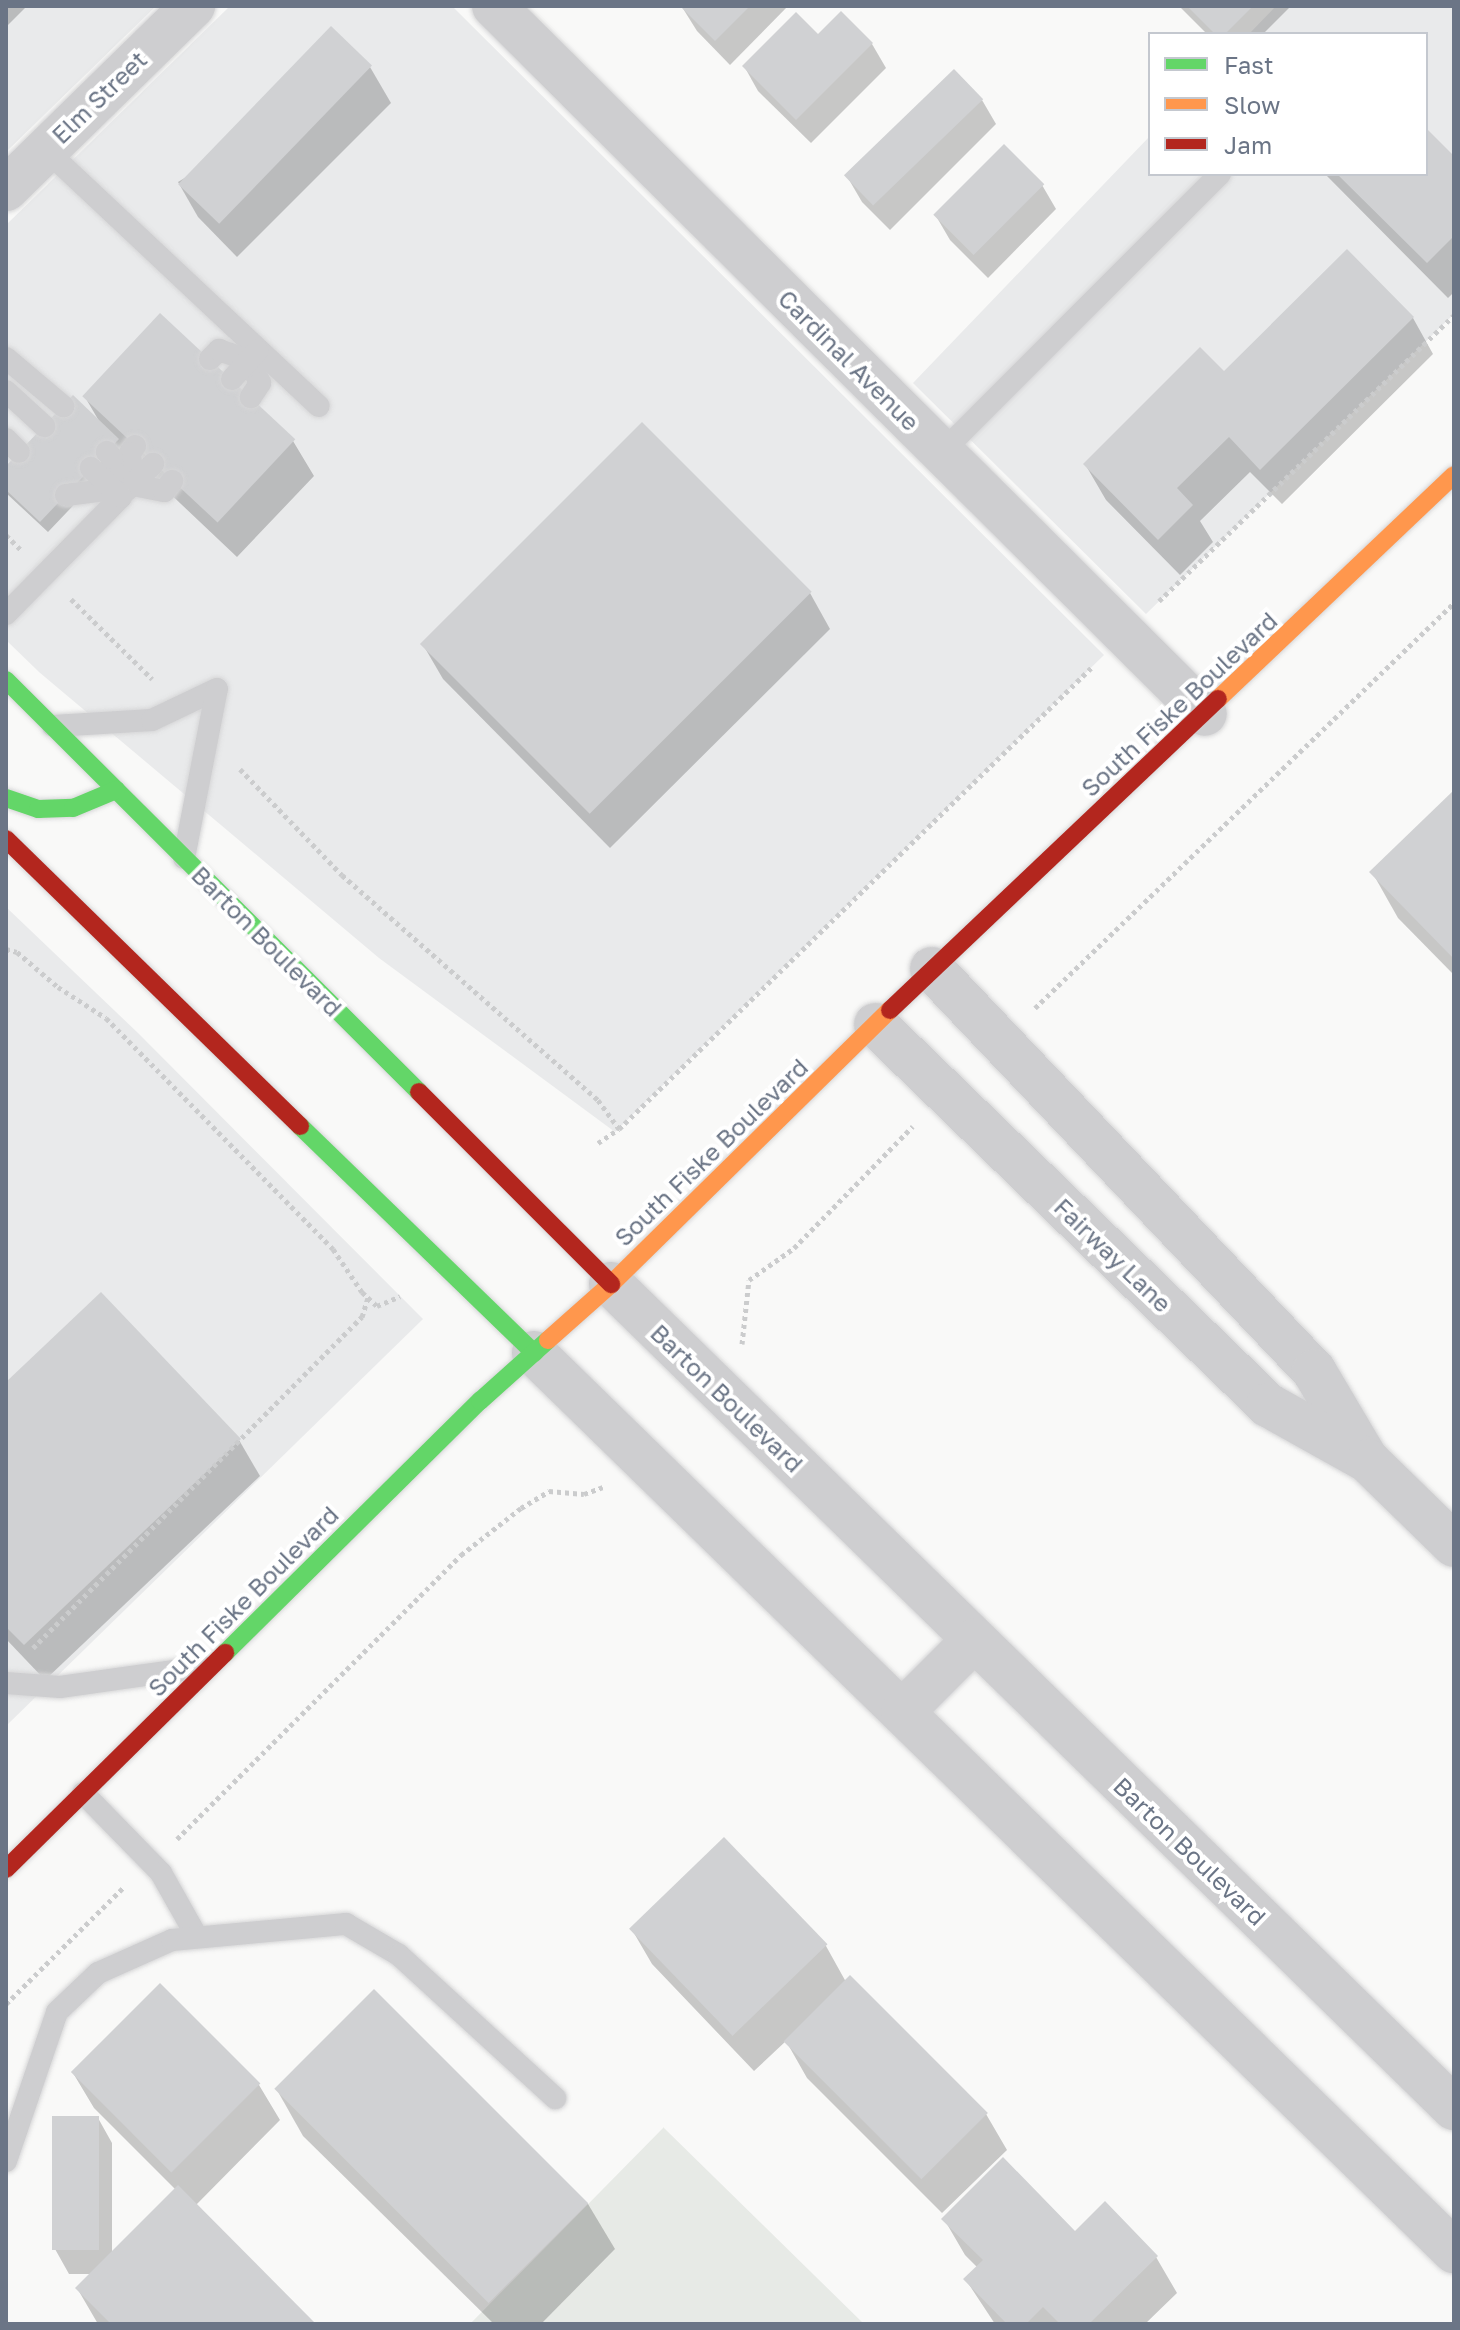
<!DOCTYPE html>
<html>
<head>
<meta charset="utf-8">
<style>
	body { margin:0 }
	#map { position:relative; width:1460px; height:2330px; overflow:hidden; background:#f9f9f8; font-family:"Golos Text",sans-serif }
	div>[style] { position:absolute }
	.built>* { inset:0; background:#e9eaeb }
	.green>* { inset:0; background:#e7eae6 }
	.shadow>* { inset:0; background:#0003 }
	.building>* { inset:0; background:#d0d1d3; transform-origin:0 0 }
	.path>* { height:5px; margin-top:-2.5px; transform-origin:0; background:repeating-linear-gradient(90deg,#cbcccd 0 4px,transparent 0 8px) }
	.roads { filter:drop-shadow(0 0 2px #d6d6d7) drop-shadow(0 0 2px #d6d6d7) }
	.lane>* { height:22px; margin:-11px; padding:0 11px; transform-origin:11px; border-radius:11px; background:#ceced0 }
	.street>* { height:44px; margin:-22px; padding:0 22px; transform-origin:22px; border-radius:22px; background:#ceced0 }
	.fast>* { height:18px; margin:-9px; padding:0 9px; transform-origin:9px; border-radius:9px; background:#63d668 }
	.slow>* { height:18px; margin:-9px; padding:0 9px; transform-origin:9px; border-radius:9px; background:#ff974d }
	.jam>* { height:18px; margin:-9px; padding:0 9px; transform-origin:9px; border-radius:9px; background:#b3261e }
	span { translate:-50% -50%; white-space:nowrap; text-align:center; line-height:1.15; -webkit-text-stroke:8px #fff; paint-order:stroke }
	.street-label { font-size:24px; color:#6b7586 }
	.frame { position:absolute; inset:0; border:8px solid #6b7586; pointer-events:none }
	.legend { position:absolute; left:1148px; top:32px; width:280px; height:144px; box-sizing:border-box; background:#fff; border:2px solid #c4c8cf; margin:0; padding:10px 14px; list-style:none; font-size:24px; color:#6b7586 }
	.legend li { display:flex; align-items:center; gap:16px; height:40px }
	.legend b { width:40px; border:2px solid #c4c8cf }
</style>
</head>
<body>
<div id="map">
	<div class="built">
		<div style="clip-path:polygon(6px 6px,156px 6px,6px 152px)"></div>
		<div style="clip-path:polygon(230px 6px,452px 6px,1104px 655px,615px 1132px,379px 958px,39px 672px,6px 640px,6px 225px)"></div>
		<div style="clip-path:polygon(1276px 6px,1454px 6px,1454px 314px,1146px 614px,913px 383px,1150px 136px,1150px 174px,1426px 174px,1426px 34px,1249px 34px)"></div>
		<div style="clip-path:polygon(6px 907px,138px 1033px,423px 1319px,6px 1726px)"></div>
	</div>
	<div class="green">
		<div style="clip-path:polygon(664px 2127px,664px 2128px,864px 2324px,470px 2324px)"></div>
	</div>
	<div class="shadow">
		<div style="clip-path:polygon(6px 6px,27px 6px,6px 27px)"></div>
		<div style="clip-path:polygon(788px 6px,730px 65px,697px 31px,682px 7px)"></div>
		<div style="clip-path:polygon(1179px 6px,1291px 6px,1263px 34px,1207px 34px)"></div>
		<div style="clip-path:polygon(818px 37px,872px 44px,886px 68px,811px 143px,758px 91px,744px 66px)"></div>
		<div style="clip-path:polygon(370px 67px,391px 103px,237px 257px,198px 217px,178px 182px)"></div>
		<div style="clip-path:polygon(982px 100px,996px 124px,890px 230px,862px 202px,848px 178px)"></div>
		<div style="clip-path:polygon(1426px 131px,1454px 159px,1454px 292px,1448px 298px,1325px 174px,1426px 174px)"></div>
		<div style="clip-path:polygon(1042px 185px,1056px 209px,988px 278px,950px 240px,936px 216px)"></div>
		<div style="clip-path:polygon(1347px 252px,1413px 318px,1433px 354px,1282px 504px,1250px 472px,1200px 521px,1213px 542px,1180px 575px,1106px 500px,1085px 464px,1224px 374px)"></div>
		<div style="clip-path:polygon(85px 397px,293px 441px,314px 476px,237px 557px,125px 451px,48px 532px,6px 493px,6px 470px,99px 421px)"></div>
		<div style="clip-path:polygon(642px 425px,810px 593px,830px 629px,610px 848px,443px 679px,422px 643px)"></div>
		<div style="clip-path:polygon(1454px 792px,1454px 975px,1398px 918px,1372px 872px)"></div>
		<div style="clip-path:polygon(6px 1385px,239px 1440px,260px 1476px,45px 1680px,6px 1639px)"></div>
		<div style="clip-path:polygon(724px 1840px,826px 1946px,846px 1982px,986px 2114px,1007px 2150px,942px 2213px,807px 2078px,786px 2041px,754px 2071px,652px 1964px,631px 1928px)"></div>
		<div style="clip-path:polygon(160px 1985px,259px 2085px,280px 2120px,195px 2206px,313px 2324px,98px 2324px,77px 2288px,92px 2274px,69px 2274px,55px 2249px,98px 2118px,112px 2143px,112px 2253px,176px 2190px,94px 2108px,73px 2073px)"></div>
		<div style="clip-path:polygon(374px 1992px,588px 2204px,615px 2249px,541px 2324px,494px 2324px,303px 2136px,277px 2090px)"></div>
		<div style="clip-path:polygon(944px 2219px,1075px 2234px,1156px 2257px,1177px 2293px,1145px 2324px,995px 2324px,966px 2280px,978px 2268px,965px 2255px)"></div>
	</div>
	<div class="building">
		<div style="clip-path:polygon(680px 6px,750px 6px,715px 41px)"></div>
		<div style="clip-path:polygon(1187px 6px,1253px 6px,1225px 34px,1215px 34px)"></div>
		<div style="clip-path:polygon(841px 11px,873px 43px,796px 120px,742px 66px,796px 12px,818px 34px)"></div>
		<div style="left:331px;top:26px;width:57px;height:220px;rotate:44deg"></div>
		<div style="left:954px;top:69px;width:42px;height:153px;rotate:46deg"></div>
		<div style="clip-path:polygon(1426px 128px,1454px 156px,1454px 236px,1427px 263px,1337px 174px,1426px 174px)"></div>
		<div style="left:1004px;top:144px;width:57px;height:100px;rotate:45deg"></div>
		<div style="clip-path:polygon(1347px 249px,1414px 317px,1260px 470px,1229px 437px,1177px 488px,1193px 505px,1158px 540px,1083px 464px,1200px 347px,1224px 371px)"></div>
		<div style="left:160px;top:313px;width:185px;height:114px;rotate:43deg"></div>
		<div style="clip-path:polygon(73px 395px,119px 439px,40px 522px,6px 490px,6px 466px)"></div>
		<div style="left:642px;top:422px;width:240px;height:314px;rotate:45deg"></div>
		<div style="clip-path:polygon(1454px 790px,1454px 959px,1369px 872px)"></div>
		<div style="clip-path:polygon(101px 1292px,241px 1439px,24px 1645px,6px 1627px,6px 1382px)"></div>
		<div style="left:724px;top:1837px;width:149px;height:132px;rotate:46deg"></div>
		<div style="left:850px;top:1975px;width:195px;height:94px;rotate:45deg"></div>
		<div style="left:160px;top:1983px;width:142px;height:126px;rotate:45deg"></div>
		<div style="left:374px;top:1989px;width:303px;height:141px;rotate:45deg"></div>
		<div style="left:52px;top:2116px;width:47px;height:134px"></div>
		<div style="clip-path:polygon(1003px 2157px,1075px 2231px,1105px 2201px,1158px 2256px,1089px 2324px,1060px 2324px,1043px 2307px,1026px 2324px,1007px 2324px,963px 2279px,983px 2260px,941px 2219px)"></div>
		<div style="clip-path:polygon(178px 2185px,316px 2324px,111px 2324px,75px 2288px)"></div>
	</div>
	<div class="path">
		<div style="left:6px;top:535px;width:21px;rotate:45deg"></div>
		<div style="left:71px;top:599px;width:114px;rotate:44.6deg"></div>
		<div style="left:1159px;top:601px;width:411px;rotate:-44.1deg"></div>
		<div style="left:240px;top:769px;width:147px;rotate:46.1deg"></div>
		<div style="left:342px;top:875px;width:341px;rotate:41.3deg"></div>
		<div style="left:598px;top:1100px;width:36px;rotate:54deg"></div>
		<div style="left:6px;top:949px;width:11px;rotate:15deg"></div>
		<div style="left:17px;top:952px;width:54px;rotate:40.5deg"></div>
		<div style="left:58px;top:987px;width:57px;rotate:32.9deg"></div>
		<div style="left:106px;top:1018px;width:324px;rotate:45.5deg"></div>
		<div style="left:333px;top:1249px;width:52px;rotate:56deg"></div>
		<div style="left:362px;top:1292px;width:21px;rotate:43deg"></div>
		<div style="left:377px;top:1306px;width:25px;rotate:-23deg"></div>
		<div style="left:1035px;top:1008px;width:583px;rotate:-44.03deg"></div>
		<div style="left:598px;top:1143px;width:25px;rotate:-34deg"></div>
		<div style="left:619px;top:1129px;width:661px;rotate:-44.33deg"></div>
		<div style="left:742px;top:1344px;width:64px;rotate:-83.8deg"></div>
		<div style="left:749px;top:1280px;width:55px;rotate:-35.4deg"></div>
		<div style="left:794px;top:1248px;width:170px;rotate:-45.7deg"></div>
		<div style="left:33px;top:1648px;width:467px;rotate:-45.2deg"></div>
		<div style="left:362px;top:1317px;width:21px;rotate:-73deg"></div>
		<div style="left:177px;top:1839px;width:402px;rotate:-45deg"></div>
		<div style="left:461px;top:1555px;width:76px;rotate:-38.1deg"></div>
		<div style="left:521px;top:1508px;width:33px;rotate:-31deg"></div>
		<div style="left:549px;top:1491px;width:35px;rotate:5deg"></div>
		<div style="left:584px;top:1494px;width:20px;rotate:-20deg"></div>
		<div style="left:6px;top:2004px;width:165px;rotate:-44.8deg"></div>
	</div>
	<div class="roads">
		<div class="lane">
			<div style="left:46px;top:150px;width:374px;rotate:43.2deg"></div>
			<div style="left:6px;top:358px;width:75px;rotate:40.1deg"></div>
			<div style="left:210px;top:359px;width:13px;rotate:-45deg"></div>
			<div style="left:219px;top:350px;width:31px;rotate:19deg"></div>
			<div style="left:248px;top:360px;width:26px;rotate:62deg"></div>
			<div style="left:260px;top:383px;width:17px;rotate:123deg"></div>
			<div style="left:232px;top:379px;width:38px;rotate:-48deg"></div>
			<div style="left:6px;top:391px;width:52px;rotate:42.6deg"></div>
			<div style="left:6px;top:439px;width:18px;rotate:45deg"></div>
			<div style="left:135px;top:446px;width:9px;rotate:126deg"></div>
			<div style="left:130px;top:453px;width:32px;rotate:85deg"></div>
			<div style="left:133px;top:485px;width:32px;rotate:11deg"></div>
			<div style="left:164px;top:491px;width:13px;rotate:-51deg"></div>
			<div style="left:942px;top:452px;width:393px;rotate:-45deg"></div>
			<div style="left:127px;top:490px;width:37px;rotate:-45deg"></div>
			<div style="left:66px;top:495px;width:47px;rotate:-7.3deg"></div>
			<div style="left:113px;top:489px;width:31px;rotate:-92deg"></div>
			<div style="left:112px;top:458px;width:8px;rotate:-130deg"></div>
			<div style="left:6px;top:614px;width:164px;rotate:-45.5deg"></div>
			<div style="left:121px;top:497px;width:42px;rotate:-136deg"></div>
			<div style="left:53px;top:726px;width:99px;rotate:-3.5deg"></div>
			<div style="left:152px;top:720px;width:72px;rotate:-25.5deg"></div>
			<div style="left:184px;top:858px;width:172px;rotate:-79deg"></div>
			<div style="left:6px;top:1683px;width:54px;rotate:4.2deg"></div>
			<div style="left:60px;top:1687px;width:144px;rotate:-8deg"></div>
			<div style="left:83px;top:1793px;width:112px;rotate:45.7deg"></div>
			<div style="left:161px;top:1873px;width:73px;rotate:60.6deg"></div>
			<div style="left:6px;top:2161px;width:157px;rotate:-71.1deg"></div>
			<div style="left:57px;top:2012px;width:57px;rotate:-43.6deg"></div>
			<div style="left:98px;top:1973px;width:81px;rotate:-24deg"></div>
			<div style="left:172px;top:1940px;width:175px;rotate:-5.3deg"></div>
			<div style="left:346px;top:1924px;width:61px;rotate:30.3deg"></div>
			<div style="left:399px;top:1955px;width:212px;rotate:42.5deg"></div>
		</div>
		<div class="street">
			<div style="left:494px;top:6px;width:1003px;rotate:44.88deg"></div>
			<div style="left:6px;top:189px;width:262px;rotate:-44.4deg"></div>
			<div style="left:932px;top:969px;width:555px;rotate:46.46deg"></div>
			<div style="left:1314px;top:1371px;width:102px;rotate:59.4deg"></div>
			<div style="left:876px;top:1025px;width:546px;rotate:44.11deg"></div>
			<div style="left:1268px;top:1405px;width:115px;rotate:29.2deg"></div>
			<div style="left:1368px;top:1461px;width:120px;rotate:44.3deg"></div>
			<div style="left:611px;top:1284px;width:1179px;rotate:44.35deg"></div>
			<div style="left:534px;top:1353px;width:1286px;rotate:44.31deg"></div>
			<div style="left:903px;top:1711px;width:100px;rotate:-45deg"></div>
		</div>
		<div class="fast">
			<div style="left:6px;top:680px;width:583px;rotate:44.93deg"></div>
			<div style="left:6px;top:798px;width:34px;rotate:19deg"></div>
			<div style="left:38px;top:809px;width:35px;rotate:-2deg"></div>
			<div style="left:73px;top:808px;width:47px;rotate:-22.7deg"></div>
			<div style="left:300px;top:1126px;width:326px;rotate:44.1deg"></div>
			<div style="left:225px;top:1653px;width:359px;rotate:-44.7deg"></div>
			<div style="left:480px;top:1401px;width:91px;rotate:-41.9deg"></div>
		</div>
		<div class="slow">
			<div style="left:1218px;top:699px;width:325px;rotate:-43.5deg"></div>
			<div style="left:548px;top:1340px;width:84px;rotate:-41.6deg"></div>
			<div style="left:611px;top:1284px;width:391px;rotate:-44.5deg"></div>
		</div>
		<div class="jam">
			<div style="left:6px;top:839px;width:411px;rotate:44.3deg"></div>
			<div style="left:890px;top:1010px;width:452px;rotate:-43.5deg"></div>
			<div style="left:419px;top:1092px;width:272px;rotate:45deg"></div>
			<div style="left:6px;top:1869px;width:308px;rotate:-44.6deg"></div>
		</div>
	</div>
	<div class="street-label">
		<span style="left:99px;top:97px;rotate:-44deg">Elm Street</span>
		<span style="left:849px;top:360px;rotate:45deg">Cardinal Avenue</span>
		<span style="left:1179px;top:704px;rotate:-43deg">South Fiske Boulevard</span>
		<span style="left:267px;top:941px;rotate:45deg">Barton Boulevard</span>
		<span style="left:711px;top:1152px;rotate:-44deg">South Fiske Boulevard</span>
		<span style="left:1113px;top:1255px;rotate:44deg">Fairway Lane</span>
		<span style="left:727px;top:1398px;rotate:44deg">Barton Boulevard</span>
		<span style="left:243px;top:1601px;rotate:-45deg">South Fiske Boulevard</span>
		<span style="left:1190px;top:1851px;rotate:44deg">Barton Boulevard</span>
	</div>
	<div class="frame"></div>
	<ul class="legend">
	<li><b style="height:10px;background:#63d668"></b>Fast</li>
	<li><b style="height:10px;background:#ff974d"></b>Slow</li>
	<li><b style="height:10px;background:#b3261e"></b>Jam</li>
	</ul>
</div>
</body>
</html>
